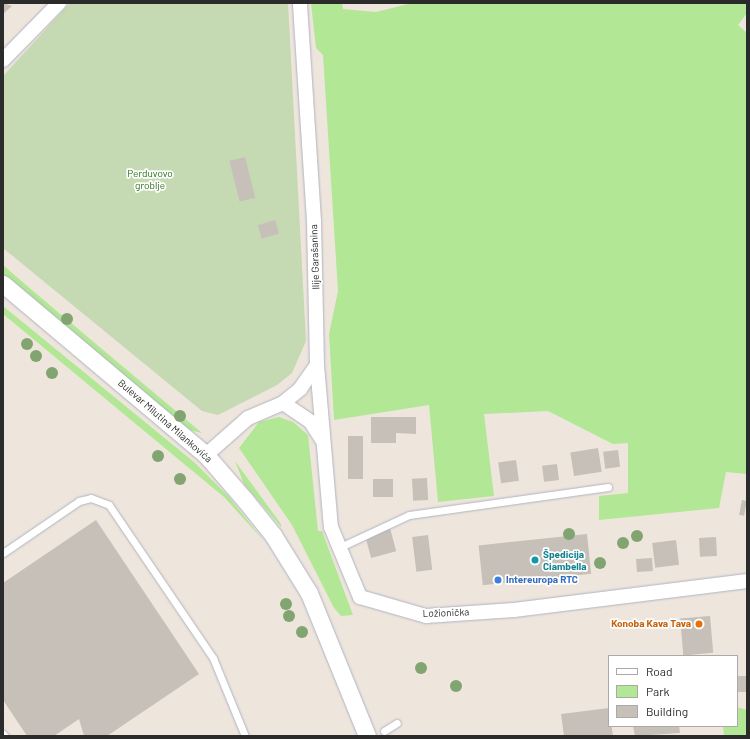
<!DOCTYPE html>
<html>
<head>
<meta charset="utf-8">
<style>
	body { margin:0 }
	#map { position:relative; width:750px; height:739px; overflow:hidden; background:#eee6dd; font-family:Barlow,sans-serif }
	div>[style] { position:absolute }
	.green>* { inset:0; background:#b2e796 }
	.cemetery>* { inset:0; background:#c5d9b3 }
	.building>* { inset:0; background:#c6c0b9; transform-origin:0 0 }
	.roads { filter:drop-shadow(0 0 1px #b1b3c0) drop-shadow(0 0 1px #b1b3c0) }
	.service>* { height:7px; margin:-3.5px; padding:0 3.5px; transform-origin:3.5px; border-radius:3.5px; background:#fff }
	.minor>* { height:14px; margin:-7px; padding:0 7px; transform-origin:7px; border-radius:7px; background:#fff }
	.tertiary>* { height:17px; margin:-8.5px; padding:0 8.5px; transform-origin:8.5px; border-radius:8.5px; background:#fff }
	.trees>* { width:12px; height:12px; margin:-6px; border-radius:50%; background:#81a470 }
	.dots>* { width:11px; height:11px; translate:-50% -50%; box-sizing:border-box; border:2px solid #fff; border-radius:50% }
	span { translate:-50% -50%; white-space:nowrap; text-align:center; line-height:1.15; -webkit-text-stroke:3.5px #fff; paint-order:stroke }
	.park-label { font-size:10px; color:#286e16 }
	.street-label { font-size:10px; color:#2b2b2b }
	.culture-label { font-size:10px; color:#0d838f; font-weight:700 }
	.left { translate:0 -50%; text-align:left }
	.shop-label { font-size:10px; color:#366cbe; font-weight:700 }
	.food-label { font-size:10px; color:#c56008; font-weight:700 }
	.right { translate:-100% -50%; text-align:right }
	.frame { position:absolute; inset:0; border:4px solid #2b2b2b; pointer-events:none }
	.legend { position:absolute; left:608px; top:655px; width:130px; height:72px; box-sizing:border-box; background:#fff; border:1px solid #aaa; margin:0; padding:5px 7px; list-style:none; font-size:12px; color:#2b2b2b }
	.legend li { display:flex; align-items:center; gap:8px; height:20px }
	.legend b { width:20px; border:1px solid #aaa }
</style>
</head>
<body>
<div id="map">
	<div class="green">
		<div style="clip-path:polygon(311px 3px,342px 3px,343px 9px,376px 12px,412px 3px,747px 3px,747px 13px,738px 25px,747px 33px,747px 474px,726px 472px,719px 508px,599px 520px,599px 496px,628px 493px,628px 443px,613px 444px,548px 411px,484px 414px,494px 496px,438px 502px,429px 405px,334px 420px,329px 334px,338px 291px,323px 55px,316px 48px)"></div>
		<div style="clip-path:polygon(3px 265px,33px 291px,202px 433px,185px 429px,3px 274px)"></div>
		<div style="clip-path:polygon(3px 306px,194px 462px,229px 497px,263px 540px,224px 497px,3px 314px)"></div>
		<div style="clip-path:polygon(279px 417px,293px 422px,308px 435px,318px 531px,322px 531px,353px 615px,341px 616px,334px 608px,292px 525px,239px 448px,259px 422px)"></div>
		<div style="clip-path:polygon(235px 461px,281px 524px,281px 527px,244px 484px)"></div>
		<div style="clip-path:polygon(737px 707px,747px 710px,747px 736px,724px 736px,723px 726px,737px 726px)"></div>
	</div>
	<div class="cemetery">
		<div style="clip-path:polygon(70px 3px,288px 3px,306px 341px,292px 373px,277px 385px,218px 415px,202px 411px,3px 248px,3px 76px)"></div>
	</div>
	<div class="building">
		<div style="clip-path:polygon(3px 3px,12px 6px,3px 14px)"></div>
		<div style="left:245px;top:157px;width:42px;height:16px;rotate:76deg"></div>
		<div style="left:275px;top:220px;width:14px;height:18px;rotate:73deg"></div>
		<div style="clip-path:polygon(371px 417px,416px 417px,416px 434px,396px 433px,396px 443px,371px 443px)"></div>
		<div style="left:348px;top:436px;width:15px;height:43px"></div>
		<div style="left:598px;top:448px;width:24px;height:28px;rotate:81deg"></div>
		<div style="left:618px;top:450px;width:17px;height:15px;rotate:83deg"></div>
		<div style="left:516px;top:460px;width:21px;height:18px;rotate:82deg"></div>
		<div style="left:557px;top:464px;width:16px;height:15px;rotate:83deg"></div>
		<div style="left:427px;top:478px;width:22px;height:15px;rotate:87deg"></div>
		<div style="left:373px;top:479px;width:20px;height:18px"></div>
		<div style="left:742px;top:500px;width:5px;height:15px;rotate:11deg"></div>
		<div style="clip-path:polygon(96px 520px,199px 674px,107px 736px,84px 736px,79px 719px,54px 736px,27px 736px,3px 700px,3px 583px)"></div>
		<div style="left:390px;top:528px;width:24px;height:26px;rotate:75deg"></div>
		<div style="left:587px;top:534px;width:40px;height:109px;rotate:84deg"></div>
		<div style="left:428px;top:535px;width:35px;height:16px;rotate:83deg"></div>
		<div style="left:716px;top:537px;width:19px;height:17px;rotate:87deg"></div>
		<div style="left:676px;top:540px;width:25px;height:24px;rotate:83deg"></div>
		<div style="left:652px;top:558px;width:13px;height:16px;rotate:86deg"></div>
		<div style="left:710px;top:616px;width:37px;height:30px;rotate:85deg"></div>
		<div style="left:737px;top:676px;width:10px;height:16px"></div>
		<div style="clip-path:polygon(609px 708px,613px 736px,564px 736px,561px 714px)"></div>
		<div style="clip-path:polygon(633px 726px,679px 726px,680px 733px,635px 736px)"></div>
	</div>
	<div class="roads">
		<div class="service">
			<div style="left:338px;top:548px;width:78px;rotate:-24.9deg"></div>
			<div style="left:409px;top:515px;width:201px;rotate:-8deg"></div>
			<div style="left:3px;top:553px;width:92px;rotate:-34.4deg"></div>
			<div style="left:79px;top:501px;width:12px;rotate:-14deg"></div>
			<div style="left:91px;top:498px;width:19px;rotate:21deg"></div>
			<div style="left:109px;top:505px;width:185px;rotate:55.8deg"></div>
			<div style="left:213px;top:658px;width:84px;rotate:67.7deg"></div>
			<div style="left:384px;top:731px;width:15px;rotate:-32deg"></div>
			<div style="left:3px;top:734px;width:3px;rotate:45deg"></div>
		</div>
		<div class="minor">
			<div style="left:3px;top:60px;width:80px;rotate:-45.5deg"></div>
			<div style="left:317px;top:365px;width:163px;rotate:85.1deg"></div>
			<div style="left:331px;top:527px;width:76px;rotate:67.5deg"></div>
			<div style="left:360px;top:597px;width:69px;rotate:16.1deg"></div>
			<div style="left:426px;top:616px;width:88px;rotate:-3.9deg"></div>
			<div style="left:514px;top:610px;width:235px;rotate:-7.1deg"></div>
			<div style="left:283px;top:403px;width:32px;rotate:34deg"></div>
			<div style="left:310px;top:421px;width:24px;rotate:57deg"></div>
			<div style="left:206px;top:455px;width:56px;rotate:-41.4deg"></div>
			<div style="left:248px;top:418px;width:38px;rotate:-23deg"></div>
			<div style="left:283px;top:403px;width:22px;rotate:-39deg"></div>
			<div style="left:300px;top:389px;width:29px;rotate:-55deg"></div>
			<div style="left:317px;top:365px;width:144px;rotate:-91.2deg"></div>
			<div style="left:314px;top:221px;width:218px;rotate:-93.7deg"></div>
		</div>
		<div class="tertiary">
			<div style="left:3px;top:284px;width:265px;rotate:40.1deg"></div>
			<div style="left:206px;top:455px;width:60px;rotate:49.1deg"></div>
			<div style="left:245px;top:500px;width:45px;rotate:51.3deg"></div>
			<div style="left:273px;top:535px;width:68px;rotate:58.2deg"></div>
			<div style="left:309px;top:593px;width:154px;rotate:67.9deg"></div>
		</div>
	</div>
	<div class="trees">
		<div style="left:67px;top:319px"></div>
		<div style="left:27px;top:344px"></div>
		<div style="left:36px;top:356px"></div>
		<div style="left:52px;top:373px"></div>
		<div style="left:180px;top:416px"></div>
		<div style="left:158px;top:456px"></div>
		<div style="left:180px;top:479px"></div>
		<div style="left:569px;top:534px"></div>
		<div style="left:637px;top:536px"></div>
		<div style="left:623px;top:543px"></div>
		<div style="left:600px;top:563px"></div>
		<div style="left:286px;top:604px"></div>
		<div style="left:289px;top:616px"></div>
		<div style="left:302px;top:632px"></div>
		<div style="left:421px;top:668px"></div>
		<div style="left:456px;top:686px"></div>
	</div>
	<div class="dots">
		<div style="left:535px;top:560px;background:#0f9aa8"></div>
		<div style="left:498px;top:580px;background:#3f7fe0"></div>
		<div style="left:699px;top:624px;background:#e8710a"></div>
	</div>
	<div class="park-label">
		<span style="left:150px;top:179px">Perduvovo<br>groblje</span>
	</div>
	<div class="street-label">
		<span style="left:315px;top:257px;rotate:-92deg">Ilije Garašanina</span>
		<span style="left:165px;top:421px;rotate:41deg">Bulevar Milutina Milankovića</span>
		<span style="left:446px;top:613px;rotate:-2deg">Ložionička</span>
	</div>
	<div class="culture-label">
		<span class="left" style="left:543px;top:560px">Špedicija<br>Ciambella</span>
	</div>
	<div class="shop-label">
		<span class="left" style="left:506px;top:580px">Intereuropa RTC</span>
	</div>
	<div class="food-label">
		<span class="right" style="left:691px;top:624px">Konoba Kava Tava</span>
	</div>
	<div class="frame"></div>
	<ul class="legend">
	<li><b style="height:5px;background:#fff"></b>Road</li>
	<li><b style="height:11px;background:#b2e796"></b>Park</li>
	<li><b style="height:11px;background:#c6c0b9"></b>Building</li>
	</ul>
</div>
</body>
</html>
